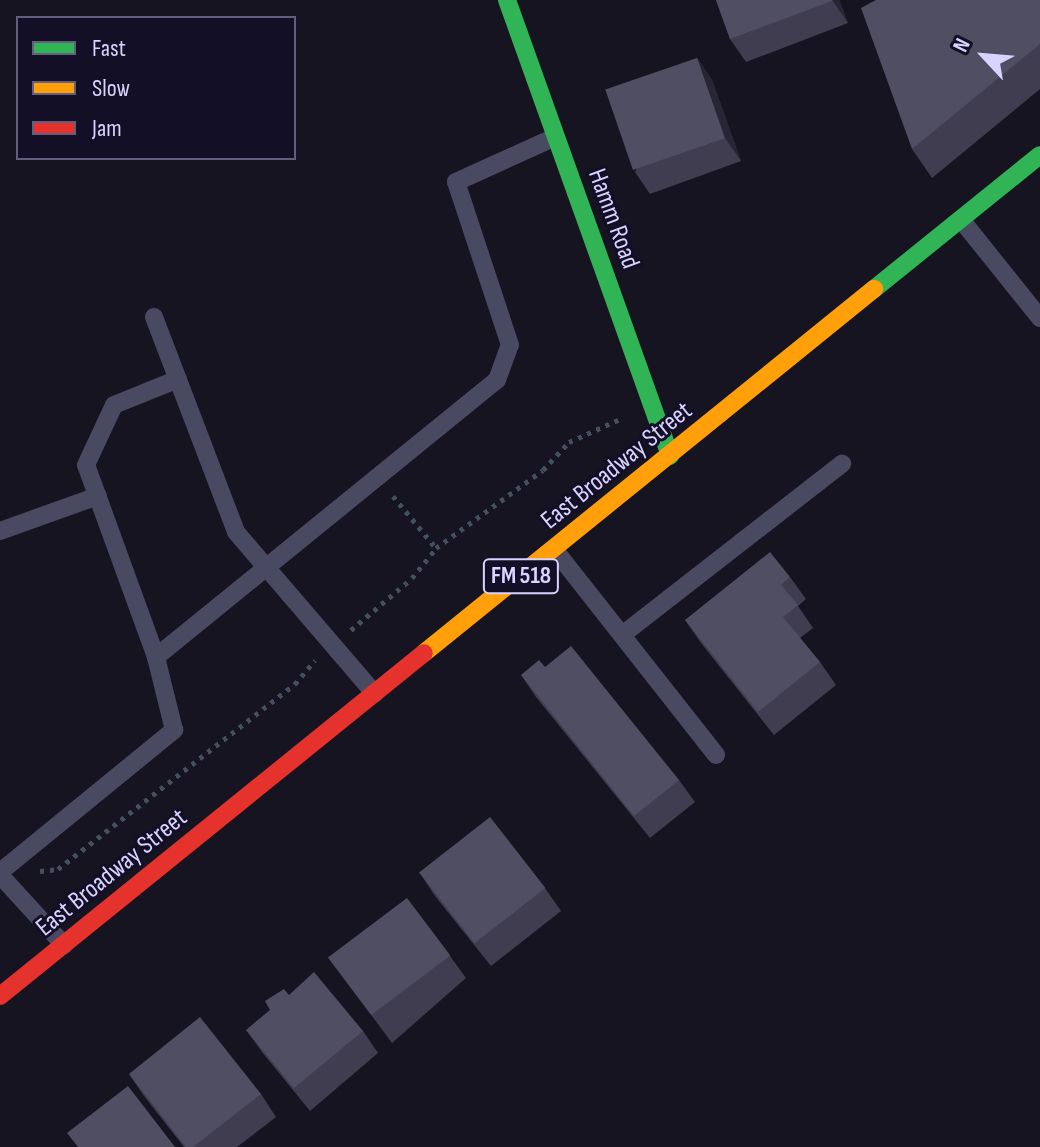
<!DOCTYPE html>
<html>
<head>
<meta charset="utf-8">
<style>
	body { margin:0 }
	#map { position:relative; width:1040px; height:1147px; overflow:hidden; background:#161421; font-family:"Sofia Sans Condensed",sans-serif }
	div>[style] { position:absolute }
	.path>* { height:5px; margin-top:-2.5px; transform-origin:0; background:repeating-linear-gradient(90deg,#44505f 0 4px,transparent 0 10px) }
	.lane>* { height:18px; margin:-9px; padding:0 9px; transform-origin:9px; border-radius:9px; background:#4a4962 }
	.fast>* { height:18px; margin:-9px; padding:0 9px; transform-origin:9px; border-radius:9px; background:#30b455 }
	.slow>* { height:18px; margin:-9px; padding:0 9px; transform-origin:9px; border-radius:9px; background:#ff9f0a }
	.jam>* { height:18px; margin:-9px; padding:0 9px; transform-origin:9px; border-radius:9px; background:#e5322d }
	.wall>* { inset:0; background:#403d50 }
	.shaded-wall>* { inset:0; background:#282635 }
	.building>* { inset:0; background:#504e63; transform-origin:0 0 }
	span { translate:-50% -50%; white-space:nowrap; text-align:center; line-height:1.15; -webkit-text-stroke:6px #130f26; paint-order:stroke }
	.shield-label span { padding:2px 6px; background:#130f26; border:2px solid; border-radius:6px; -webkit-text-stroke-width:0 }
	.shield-label { font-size:24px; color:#d9d4ff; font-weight:700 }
	.street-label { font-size:26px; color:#d9d4ff }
	.legend { position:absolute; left:16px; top:16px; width:280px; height:144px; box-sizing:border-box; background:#130f26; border:2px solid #625e7d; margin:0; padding:10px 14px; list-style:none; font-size:24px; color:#d9d4ff }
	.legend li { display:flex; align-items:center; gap:16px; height:40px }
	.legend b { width:40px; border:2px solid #625e7d }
	.north { position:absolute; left:944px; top:16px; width:80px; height:80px; -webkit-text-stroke:6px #130f26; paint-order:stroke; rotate:296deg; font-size:22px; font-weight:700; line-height:32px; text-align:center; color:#d9d4ff }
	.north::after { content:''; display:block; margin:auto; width:28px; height:36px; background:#d9d4ff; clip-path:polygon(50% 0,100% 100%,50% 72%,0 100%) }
</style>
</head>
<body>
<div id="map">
	<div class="path">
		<div style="left:393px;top:496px;width:67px;rotate:50.4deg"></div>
		<div style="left:351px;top:630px;width:80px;rotate:-40.4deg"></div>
		<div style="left:412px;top:578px;width:38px;rotate:-51deg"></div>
		<div style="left:436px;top:548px;width:132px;rotate:-36.1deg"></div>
		<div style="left:543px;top:470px;width:38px;rotate:-47deg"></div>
		<div style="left:569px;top:442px;width:56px;rotate:-24.3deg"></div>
		<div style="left:40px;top:871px;width:18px;rotate:-6deg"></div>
		<div style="left:58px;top:869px;width:301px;rotate:-38deg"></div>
		<div style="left:295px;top:684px;width:31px;rotate:-50deg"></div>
	</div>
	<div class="lane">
		<div style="left:963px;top:222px;width:123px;rotate:51.3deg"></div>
		<div style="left:154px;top:317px;width:230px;rotate:69.1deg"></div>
		<div style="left:236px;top:532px;width:213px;rotate:49.4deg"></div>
		<div style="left:0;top:531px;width:104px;rotate:-19.7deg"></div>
		<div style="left:554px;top:549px;width:262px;rotate:51.8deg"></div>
		<div style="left:622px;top:635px;width:279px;rotate:-37.9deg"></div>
		<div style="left:156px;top:657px;width:439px;rotate:-39.1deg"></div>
		<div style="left:497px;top:380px;width:37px;rotate:-70deg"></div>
		<div style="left:510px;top:345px;width:172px;rotate:-108.3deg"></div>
		<div style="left:456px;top:182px;width:109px;rotate:-24.4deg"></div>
		<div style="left:0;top:872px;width:225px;rotate:-39.2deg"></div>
		<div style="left:174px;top:730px;width:75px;rotate:-103.9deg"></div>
		<div style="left:156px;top:657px;width:204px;rotate:-110deg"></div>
		<div style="left:86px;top:465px;width:66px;rotate:-65deg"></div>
		<div style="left:114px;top:405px;width:69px;rotate:-22.1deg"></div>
		<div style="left:0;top:875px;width:95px;rotate:47.6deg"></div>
	</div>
	<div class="fast">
		<div style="left:507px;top:0;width:484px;rotate:70.3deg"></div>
		<div style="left:874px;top:289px;width:213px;rotate:-38.9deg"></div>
	</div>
	<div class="slow">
		<div style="left:424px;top:653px;width:579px;rotate:-38.97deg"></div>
	</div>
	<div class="jam">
		<div style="left:0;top:996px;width:545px;rotate:-38.97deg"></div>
	</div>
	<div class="wall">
		<div style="clip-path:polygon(716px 0,839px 0,848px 23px,746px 62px,730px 39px)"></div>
		<div style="clip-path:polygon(1040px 0,1040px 89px,932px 178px,912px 149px)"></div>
		<div style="clip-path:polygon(697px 58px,712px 80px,741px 161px,650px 194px,635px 172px)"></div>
		<div style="clip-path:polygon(790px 577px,806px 599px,798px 606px,813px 628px,800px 638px,820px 662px,836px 685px,774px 735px,701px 643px,685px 620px)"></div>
		<div style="clip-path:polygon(545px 667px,679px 780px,695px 802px,650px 838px,536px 697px,521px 675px)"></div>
		<div style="clip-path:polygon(420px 873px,545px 888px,561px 911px,491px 966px,435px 896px)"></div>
		<div style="clip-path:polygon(450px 956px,466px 978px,392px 1043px,331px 961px)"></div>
		<div style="clip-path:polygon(289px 995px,363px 1031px,378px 1053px,310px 1111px,262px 1052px,246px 1030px)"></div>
		<div style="clip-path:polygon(129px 1074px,261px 1094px,276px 1117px,237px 1147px,184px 1147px,144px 1096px)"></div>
	</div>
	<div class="shaded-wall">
		<div style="clip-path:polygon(832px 0,839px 0,848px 23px)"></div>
		<div style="clip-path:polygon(697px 58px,712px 80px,741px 161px,725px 138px)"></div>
	</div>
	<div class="building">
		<div style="clip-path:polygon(716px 0,832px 0,832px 1px,730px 39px)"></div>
		<div style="clip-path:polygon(876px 0,1040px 0,1040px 44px,912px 149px,861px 8px)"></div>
		<div style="left:697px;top:58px;width:85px;height:97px;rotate:71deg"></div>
		<div style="clip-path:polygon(770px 552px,790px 577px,781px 585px,798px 605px,783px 617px,820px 662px,758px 712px,685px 620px)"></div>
		<div style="clip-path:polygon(571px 646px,679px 780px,634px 816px,521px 675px,539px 660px,545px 667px)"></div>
		<div style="left:490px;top:817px;width:90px;height:90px;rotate:52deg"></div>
		<div style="left:407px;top:898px;width:72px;height:99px;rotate:53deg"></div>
		<div style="clip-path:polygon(314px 972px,363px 1031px,294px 1088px,246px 1030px,270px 1010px,265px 1001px,284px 989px,289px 995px)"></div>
		<div style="clip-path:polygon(200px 1017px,261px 1094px,193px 1147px,186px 1147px,129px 1074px)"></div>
		<div style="clip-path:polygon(128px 1086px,175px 1147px,78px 1147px,67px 1133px)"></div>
	</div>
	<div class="shield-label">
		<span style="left:521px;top:576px">FM 518</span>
	</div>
	<div class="street-label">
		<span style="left:613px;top:219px;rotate:70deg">Hamm Road</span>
		<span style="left:617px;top:466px;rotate:-39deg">East Broadway Street</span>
		<span style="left:112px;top:873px;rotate:-39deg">East Broadway Street</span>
	</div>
	<ul class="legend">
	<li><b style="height:10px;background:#30b455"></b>Fast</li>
	<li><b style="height:10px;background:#ff9f0a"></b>Slow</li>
	<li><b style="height:10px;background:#e5322d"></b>Jam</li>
	</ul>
	<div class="north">N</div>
</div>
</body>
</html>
